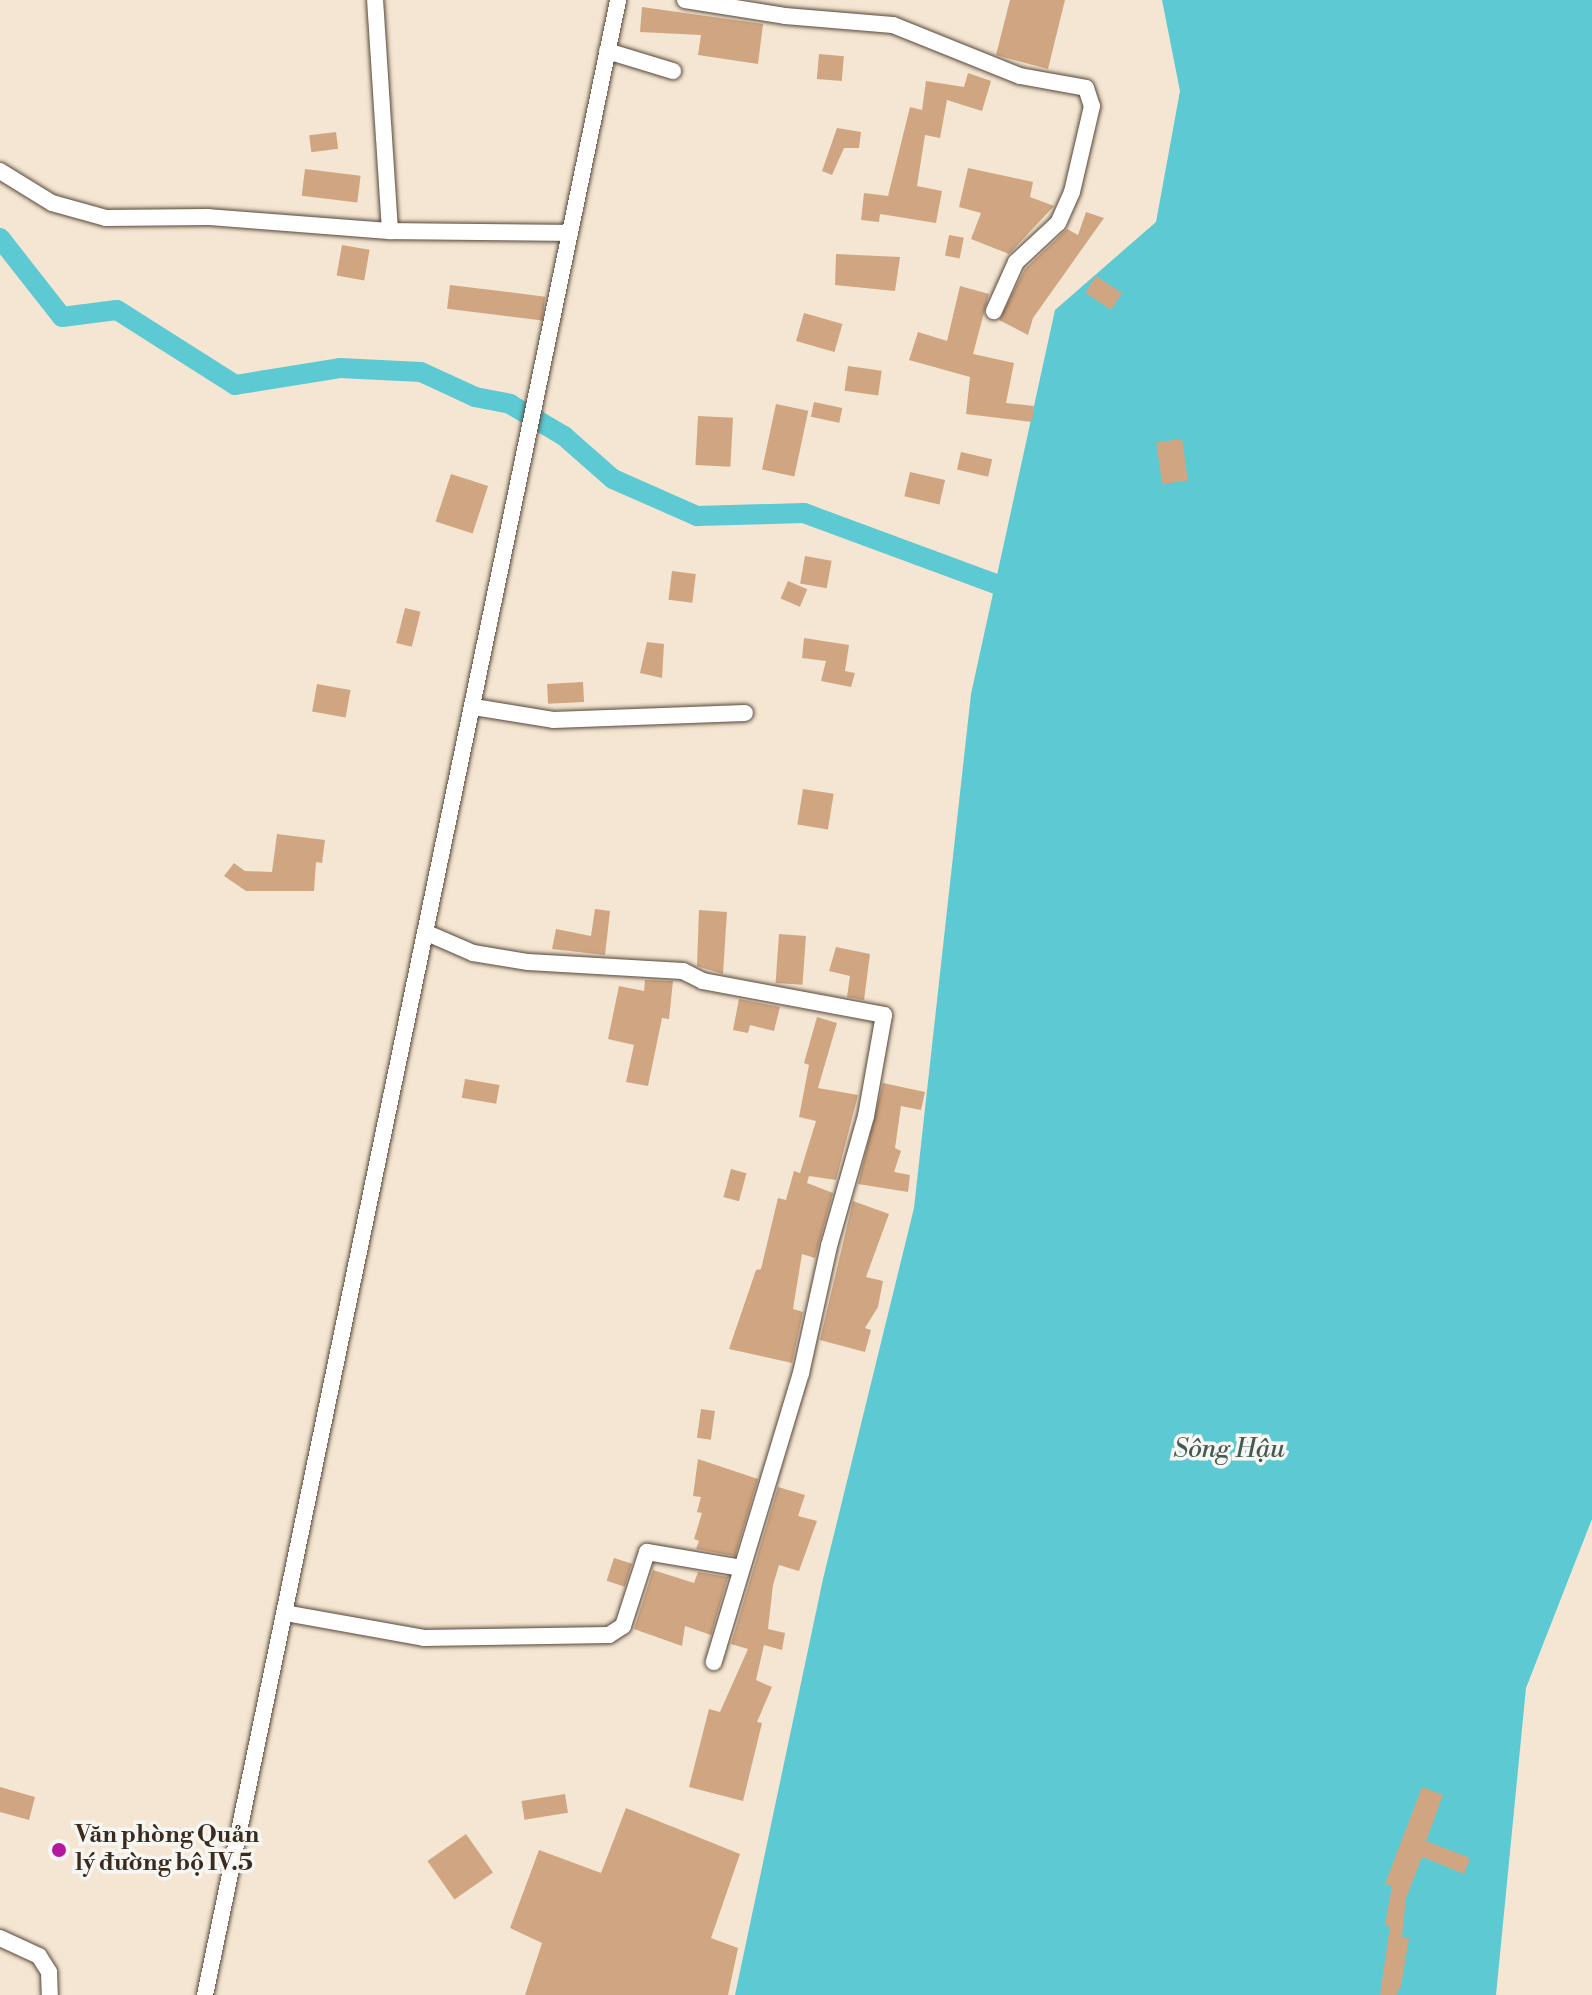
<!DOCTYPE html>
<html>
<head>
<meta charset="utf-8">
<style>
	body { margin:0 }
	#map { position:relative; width:1592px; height:1995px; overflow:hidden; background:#f4e6d2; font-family:"Libre Bodoni",serif }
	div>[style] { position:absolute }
	.water>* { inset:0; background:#5cc9d3 }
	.canal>* { height:20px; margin:-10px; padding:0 10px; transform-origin:10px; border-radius:10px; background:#5cc9d3 }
	.building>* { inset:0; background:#d0a682; transform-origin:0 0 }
	.roads { filter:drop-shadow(0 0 2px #574639) drop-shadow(0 0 2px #574639) }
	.minor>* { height:16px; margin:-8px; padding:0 8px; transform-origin:8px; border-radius:8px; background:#fff }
	.dots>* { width:22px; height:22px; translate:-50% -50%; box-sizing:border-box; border:4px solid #f6f6f2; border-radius:50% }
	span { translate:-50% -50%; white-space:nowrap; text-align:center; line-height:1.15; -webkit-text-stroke:7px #f6f6f2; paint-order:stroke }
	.poi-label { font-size:24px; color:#3b2a1e; font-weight:700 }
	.left { translate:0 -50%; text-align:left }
	.water-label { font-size:26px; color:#455a54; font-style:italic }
</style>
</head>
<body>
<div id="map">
	<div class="water">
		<div style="clip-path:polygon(1162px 0,1592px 0,1592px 1519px,1526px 1688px,1496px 1995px,735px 1995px,823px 1579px,914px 1208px,971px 694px,1055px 310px,1156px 222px,1180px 91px)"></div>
	</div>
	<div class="canal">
		<div style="left:0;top:238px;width:100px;rotate:51.9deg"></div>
		<div style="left:62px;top:317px;width:55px;rotate:-7.3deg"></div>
		<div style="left:117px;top:310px;width:140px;rotate:32.4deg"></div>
		<div style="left:235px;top:385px;width:106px;rotate:-9.2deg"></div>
		<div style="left:340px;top:368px;width:81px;rotate:2.8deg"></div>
		<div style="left:421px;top:372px;width:60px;rotate:24.8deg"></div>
		<div style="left:475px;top:397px;width:36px;rotate:11deg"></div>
		<div style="left:510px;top:404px;width:63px;rotate:30.7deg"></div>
		<div style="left:564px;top:436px;width:65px;rotate:41.3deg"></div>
		<div style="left:613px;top:479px;width:92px;rotate:23.8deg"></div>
		<div style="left:697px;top:516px;width:107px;rotate:-1.6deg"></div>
		<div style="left:804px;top:513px;width:205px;rotate:20.3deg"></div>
	</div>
	<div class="building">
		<div style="clip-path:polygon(1010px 0,1065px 0,1048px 69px,996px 55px)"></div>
		<div style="clip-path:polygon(642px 7px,763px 24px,758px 64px,698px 55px,701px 35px,640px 32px)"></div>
		<div style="left:819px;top:54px;width:25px;height:25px;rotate:5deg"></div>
		<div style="clip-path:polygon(968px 73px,991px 81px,982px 111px,947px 100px,940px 138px,925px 135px,917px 186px,942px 191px,936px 223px,880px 214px,879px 222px,861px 220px,864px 193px,888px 196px,910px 107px,922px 110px,926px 81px,964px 87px)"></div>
		<div style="clip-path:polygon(837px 128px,861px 132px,859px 148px,844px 148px,832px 175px,822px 171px)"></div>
		<div style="left:336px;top:132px;width:17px;height:27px;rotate:83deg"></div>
		<div style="clip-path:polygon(968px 168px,1033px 182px,1030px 197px,1054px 206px,1009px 254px,971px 239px,981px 213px,959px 207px)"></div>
		<div style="left:305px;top:169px;width:56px;height:27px;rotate:7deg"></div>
		<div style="clip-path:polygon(1086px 212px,1104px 218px,1033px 318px,1028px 335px,999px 320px,1025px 269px,1067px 229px,1078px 235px)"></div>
		<div style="left:949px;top:235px;width:15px;height:21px;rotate:11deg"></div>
		<div style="left:342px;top:245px;width:28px;height:31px;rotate:10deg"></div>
		<div style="clip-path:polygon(836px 254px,900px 257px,895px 291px,835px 285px)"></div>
		<div style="left:1096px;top:276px;width:31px;height:20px;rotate:33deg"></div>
		<div style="left:450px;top:285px;width:96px;height:24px;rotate:7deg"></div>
		<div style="clip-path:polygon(960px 286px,989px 294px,973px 354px,1014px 363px,1006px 403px,1034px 406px,1032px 422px,966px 414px,970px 377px,909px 360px,918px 332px,947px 341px)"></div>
		<div style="left:804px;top:313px;width:40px;height:29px;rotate:16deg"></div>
		<div style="left:848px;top:366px;width:34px;height:25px;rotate:8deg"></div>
		<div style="left:814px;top:402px;width:29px;height:15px;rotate:12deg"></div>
		<div style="left:776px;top:404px;width:33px;height:67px;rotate:12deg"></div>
		<div style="left:698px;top:416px;width:35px;height:49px;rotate:3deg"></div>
		<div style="left:1182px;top:439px;width:42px;height:26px;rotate:82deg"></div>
		<div style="left:961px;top:452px;width:32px;height:18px;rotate:13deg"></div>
		<div style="left:910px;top:472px;width:36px;height:25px;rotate:13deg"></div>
		<div style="left:451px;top:474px;width:39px;height:50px;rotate:18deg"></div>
		<div style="left:805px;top:556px;width:27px;height:28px;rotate:10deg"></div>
		<div style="left:672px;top:571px;width:24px;height:29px;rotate:7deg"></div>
		<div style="left:788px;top:581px;width:21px;height:19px;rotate:23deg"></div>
		<div style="left:405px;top:608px;width:16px;height:36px;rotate:14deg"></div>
		<div style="clip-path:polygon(804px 638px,849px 645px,845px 671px,855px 673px,851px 687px,821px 681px,826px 661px,802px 658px)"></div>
		<div style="clip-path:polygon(647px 642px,664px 644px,662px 678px,640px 673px)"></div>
		<div style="left:583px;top:682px;width:20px;height:36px;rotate:87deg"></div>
		<div style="left:317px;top:684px;width:34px;height:28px;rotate:10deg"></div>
		<div style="left:803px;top:789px;width:31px;height:36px;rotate:9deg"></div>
		<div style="clip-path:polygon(277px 834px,325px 840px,322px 863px,316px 862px,314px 891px,246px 891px,224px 876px,234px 863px,245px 871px,272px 872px)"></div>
		<div style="clip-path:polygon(595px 909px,610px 911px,605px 955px,552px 949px,556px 929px,591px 936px)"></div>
		<div style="clip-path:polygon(699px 910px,727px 912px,723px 974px,697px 966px)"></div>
		<div style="left:779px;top:934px;width:27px;height:49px;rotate:4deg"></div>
		<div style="clip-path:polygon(836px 947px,870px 954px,864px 1000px,847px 997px,850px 976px,829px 971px)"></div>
		<div style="clip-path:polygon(645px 980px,673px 981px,669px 1019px,662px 1018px,648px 1086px,626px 1082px,634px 1045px,608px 1039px,619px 986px,644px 991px)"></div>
		<div style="clip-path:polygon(739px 999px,780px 1007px,774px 1031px,750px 1025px,748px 1033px,733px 1030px)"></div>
		<div style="clip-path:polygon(817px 1017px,837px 1023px,818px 1088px,858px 1095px,836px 1180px,809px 1176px,807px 1183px,833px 1193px,815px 1258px,802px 1254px,793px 1309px,803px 1312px,792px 1363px,729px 1349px,756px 1270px,761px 1269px,778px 1198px,786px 1200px,794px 1171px,800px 1173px,816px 1121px,799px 1117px,809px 1065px,804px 1063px)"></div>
		<div style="left:465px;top:1079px;width:35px;height:19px;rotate:10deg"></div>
		<div style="clip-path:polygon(883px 1083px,925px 1092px,921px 1110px,901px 1106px,895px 1148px,901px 1151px,894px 1172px,910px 1175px,908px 1192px,858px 1184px)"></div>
		<div style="left:731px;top:1169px;width:16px;height:29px;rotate:15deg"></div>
		<div style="clip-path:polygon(853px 1201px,889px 1214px,866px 1277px,883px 1281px,878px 1307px,865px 1328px,871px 1330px,865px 1352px,820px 1340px)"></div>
		<div style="left:701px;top:1409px;width:14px;height:29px;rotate:8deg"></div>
		<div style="clip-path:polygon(698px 1459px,758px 1479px,735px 1556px,696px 1549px,699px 1541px,694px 1539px,702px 1513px,697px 1512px,701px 1497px,693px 1496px)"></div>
		<div style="clip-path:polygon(778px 1487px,805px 1495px,798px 1516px,817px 1521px,799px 1571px,779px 1565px,773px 1585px,768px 1629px,785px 1633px,782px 1650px,764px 1645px,756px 1680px,772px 1687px,757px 1722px,762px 1723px,743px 1801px,689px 1787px,709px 1709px,720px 1712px,748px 1649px,731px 1644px)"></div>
		<div style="left:614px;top:1558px;width:19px;height:24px;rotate:18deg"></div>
		<div style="clip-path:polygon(653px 1570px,694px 1583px,698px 1572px,728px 1577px,711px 1635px,685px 1626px,682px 1646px,634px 1629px)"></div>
		<div style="clip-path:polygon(0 1787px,35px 1797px,29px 1820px,0 1812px)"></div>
		<div style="clip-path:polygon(1422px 1787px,1443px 1795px,1426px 1841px,1470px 1858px,1464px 1874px,1422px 1857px,1406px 1898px,1402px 1937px,1409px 1938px,1401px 1986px,1396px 1995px,1380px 1995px,1390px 1926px,1385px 1925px,1392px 1886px,1385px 1884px)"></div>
		<div style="left:565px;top:1794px;width:19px;height:44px;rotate:81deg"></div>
		<div style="clip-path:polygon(626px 1808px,740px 1854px,711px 1938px,738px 1948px,728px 1995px,525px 1995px,542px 1943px,510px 1928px,539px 1850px,601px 1873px)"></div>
		<div style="left:466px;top:1834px;width:47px;height:47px;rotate:55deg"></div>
	</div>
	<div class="roads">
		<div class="minor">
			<div style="left:685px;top:0;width:101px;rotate:9.1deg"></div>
			<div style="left:785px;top:16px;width:108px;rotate:4.8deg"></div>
			<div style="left:893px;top:25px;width:137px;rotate:21.9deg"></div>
			<div style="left:1020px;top:76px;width:67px;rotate:10.3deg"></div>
			<div style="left:1086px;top:88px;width:19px;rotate:72deg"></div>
			<div style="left:1092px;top:106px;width:88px;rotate:103.1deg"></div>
			<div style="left:1072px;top:192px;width:34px;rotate:114deg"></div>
			<div style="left:1058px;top:223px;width:57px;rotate:137.1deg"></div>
			<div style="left:1016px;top:262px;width:54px;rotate:114.2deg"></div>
			<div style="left:607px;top:51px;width:69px;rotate:16.9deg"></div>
			<div style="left:0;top:171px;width:61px;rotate:31.6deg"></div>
			<div style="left:52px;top:203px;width:56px;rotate:15.5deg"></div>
			<div style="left:106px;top:218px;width:102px;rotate:-0.6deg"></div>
			<div style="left:208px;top:217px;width:183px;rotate:4.4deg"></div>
			<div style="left:390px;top:231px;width:231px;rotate:-93.7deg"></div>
			<div style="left:390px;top:231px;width:180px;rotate:0.6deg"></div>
			<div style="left:474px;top:707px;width:80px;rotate:9.3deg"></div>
			<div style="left:553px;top:720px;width:192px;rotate:-2.1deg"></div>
			<div style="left:427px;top:933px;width:50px;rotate:23.5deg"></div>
			<div style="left:473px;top:953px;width:56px;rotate:9.3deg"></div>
			<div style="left:528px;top:962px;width:155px;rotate:3.3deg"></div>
			<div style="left:683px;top:971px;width:22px;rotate:27deg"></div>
			<div style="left:703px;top:981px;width:184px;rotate:10.6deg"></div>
			<div style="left:884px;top:1015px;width:103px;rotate:100.1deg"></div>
			<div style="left:866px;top:1116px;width:135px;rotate:105.9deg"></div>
			<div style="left:829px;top:1246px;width:130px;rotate:102.4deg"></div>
			<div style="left:801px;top:1373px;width:302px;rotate:106.8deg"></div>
			<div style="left:285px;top:1613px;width:141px;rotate:10.2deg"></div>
			<div style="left:424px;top:1638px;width:185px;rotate:-0.9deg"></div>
			<div style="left:609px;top:1635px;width:17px;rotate:-33deg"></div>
			<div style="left:623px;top:1626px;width:78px;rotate:-72deg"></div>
			<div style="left:647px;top:1552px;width:96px;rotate:9.6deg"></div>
			<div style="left:0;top:1938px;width:43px;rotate:24.8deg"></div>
			<div style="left:39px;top:1956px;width:19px;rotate:58deg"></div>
			<div style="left:49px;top:1972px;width:23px;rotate:88deg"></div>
			<div style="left:205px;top:1995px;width:2037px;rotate:-78.3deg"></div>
		</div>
	</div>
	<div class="dots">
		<div style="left:59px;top:1850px;background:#b5179e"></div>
	</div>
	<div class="poi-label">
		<span class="left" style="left:75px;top:1850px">Văn phòng Quản<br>lý đường bộ IV.5</span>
	</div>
	<div class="water-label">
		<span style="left:1229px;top:1450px">Sông Hậu</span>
	</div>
</div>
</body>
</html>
